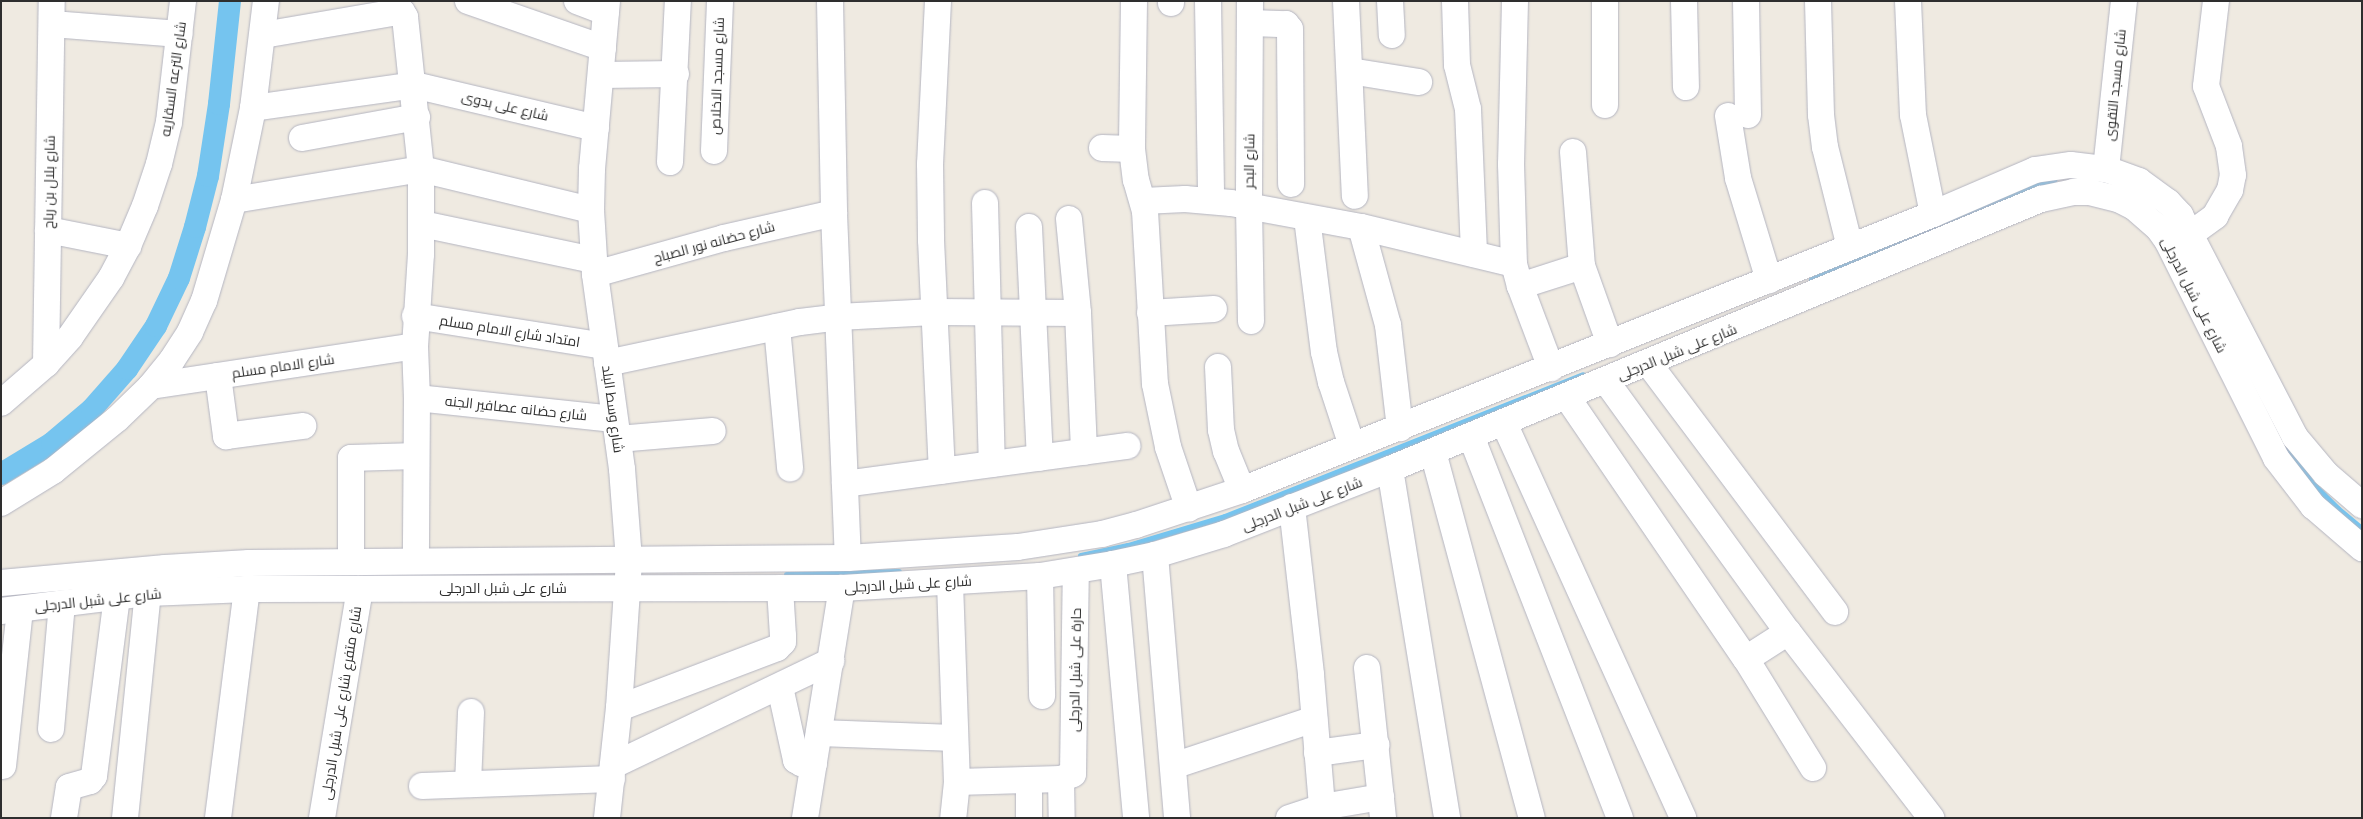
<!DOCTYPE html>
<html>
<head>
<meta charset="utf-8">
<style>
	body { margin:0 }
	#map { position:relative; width:2363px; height:819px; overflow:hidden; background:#efeae1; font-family:Lato,Cairo,sans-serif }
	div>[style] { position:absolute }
	.stream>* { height:6px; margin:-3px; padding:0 3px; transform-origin:3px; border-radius:3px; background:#75c4ef }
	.canal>* { height:22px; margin:-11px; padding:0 11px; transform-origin:11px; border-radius:11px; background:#75c4ef }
	.roads { filter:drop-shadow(0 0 1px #b4b5c1) drop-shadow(0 0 1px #b4b5c1) }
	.minor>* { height:26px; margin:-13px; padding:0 13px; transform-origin:13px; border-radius:13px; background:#fff }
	span { translate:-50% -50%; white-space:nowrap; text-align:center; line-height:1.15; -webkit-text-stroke:4.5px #fff; paint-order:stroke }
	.street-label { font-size:14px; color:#2e2e2e }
	.frame { position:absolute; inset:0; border:2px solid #2e2e2e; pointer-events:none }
</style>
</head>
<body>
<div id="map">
	<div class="stream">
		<div style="left:1812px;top:280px;width:246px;rotate:-22.9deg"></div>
		<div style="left:2039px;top:184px;width:16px;rotate:-15deg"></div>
		<div style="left:2285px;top:443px;width:47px;rotate:56.3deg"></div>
		<div style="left:2311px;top:482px;width:38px;rotate:45deg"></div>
		<div style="left:2338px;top:509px;width:31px;rotate:40deg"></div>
		<div style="left:1081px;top:556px;width:48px;rotate:-12deg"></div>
		<div style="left:1128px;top:546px;width:101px;rotate:-16.6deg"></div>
		<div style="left:1225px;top:517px;width:385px;rotate:-21.6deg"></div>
		<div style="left:787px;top:575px;width:112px;rotate:-1.5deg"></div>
	</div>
	<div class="canal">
		<div style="left:1px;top:474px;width:60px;rotate:-31.3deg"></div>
		<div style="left:52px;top:443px;width:52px;rotate:-40.4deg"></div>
		<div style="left:92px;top:409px;width:53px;rotate:-48.8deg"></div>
		<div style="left:127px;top:369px;width:52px;rotate:-56deg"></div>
		<div style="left:156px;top:326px;width:53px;rotate:-64.4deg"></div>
		<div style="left:179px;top:278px;width:53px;rotate:-72.6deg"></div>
		<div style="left:195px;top:227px;width:53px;rotate:-75.7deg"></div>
		<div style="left:208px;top:176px;width:73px;rotate:-81.3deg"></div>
		<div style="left:219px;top:104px;width:104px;rotate:-83.9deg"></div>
	</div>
	<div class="roads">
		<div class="minor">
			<div style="left:468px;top:1px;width:143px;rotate:19.2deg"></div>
			<div style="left:577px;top:1px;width:31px;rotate:21deg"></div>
			<div style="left:830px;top:1px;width:212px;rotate:88.9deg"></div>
			<div style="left:834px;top:213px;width:345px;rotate:87.7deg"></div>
			<div style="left:938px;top:1px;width:163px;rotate:92.8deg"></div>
			<div style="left:930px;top:164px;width:76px;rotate:89.2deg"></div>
			<div style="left:931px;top:240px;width:231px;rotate:87.3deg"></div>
			<div style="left:1134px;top:1px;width:148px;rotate:90.8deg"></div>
			<div style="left:1132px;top:149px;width:31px;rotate:83deg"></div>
			<div style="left:1136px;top:180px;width:32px;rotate:74deg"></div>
			<div style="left:1145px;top:211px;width:173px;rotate:86.7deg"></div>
			<div style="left:1155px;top:384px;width:64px;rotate:78.3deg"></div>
			<div style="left:1168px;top:447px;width:65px;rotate:71.3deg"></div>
			<div style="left:1171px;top:1px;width:2px;rotate:90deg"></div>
			<div style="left:1208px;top:1px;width:199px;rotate:89.1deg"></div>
			<div style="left:1250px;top:1px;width:206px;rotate:90.3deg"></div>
			<div style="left:1249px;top:207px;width:114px;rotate:89deg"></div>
			<div style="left:1346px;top:1px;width:195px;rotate:87.4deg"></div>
			<div style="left:1390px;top:1px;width:34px;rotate:87deg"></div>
			<div style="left:1455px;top:1px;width:64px;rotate:88.2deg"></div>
			<div style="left:1457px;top:65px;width:45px;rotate:76deg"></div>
			<div style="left:1468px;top:109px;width:145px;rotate:87.6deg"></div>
			<div style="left:1515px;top:1px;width:163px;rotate:91.4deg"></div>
			<div style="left:1511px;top:164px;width:100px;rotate:88.3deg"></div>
			<div style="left:1514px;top:264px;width:23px;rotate:75deg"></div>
			<div style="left:1520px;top:286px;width:88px;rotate:69.3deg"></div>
			<div style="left:1684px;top:1px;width:86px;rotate:88.7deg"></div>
			<div style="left:1746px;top:1px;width:114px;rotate:89deg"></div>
			<div style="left:1818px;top:1px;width:114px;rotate:88.5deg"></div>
			<div style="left:1821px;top:115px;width:32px;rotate:83deg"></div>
			<div style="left:1825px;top:147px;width:103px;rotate:76deg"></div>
			<div style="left:1908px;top:1px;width:114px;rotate:87.5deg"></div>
			<div style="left:1913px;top:115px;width:101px;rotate:78.6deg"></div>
			<div style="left:1251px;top:23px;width:35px;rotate:2deg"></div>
			<div style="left:1286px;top:24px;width:6px;rotate:51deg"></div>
			<div style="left:1290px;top:29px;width:155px;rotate:89.6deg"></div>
			<div style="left:52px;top:24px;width:128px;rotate:4.5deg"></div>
			<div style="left:263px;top:35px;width:137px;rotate:-9.7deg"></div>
			<div style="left:398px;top:12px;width:4px"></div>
			<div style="left:402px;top:12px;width:6px;rotate:59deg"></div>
			<div style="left:405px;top:17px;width:153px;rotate:84deg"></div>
			<div style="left:421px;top:169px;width:85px;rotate:90deg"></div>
			<div style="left:421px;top:254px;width:92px;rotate:93.7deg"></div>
			<div style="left:415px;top:346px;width:52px;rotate:87.8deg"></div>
			<div style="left:417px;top:398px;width:163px;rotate:90.4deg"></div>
			<div style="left:1350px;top:71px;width:70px;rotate:9.1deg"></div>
			<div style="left:601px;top:75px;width:75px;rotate:-0.8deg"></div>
			<div style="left:1605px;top:105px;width:104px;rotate:-90deg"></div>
			<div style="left:253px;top:108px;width:163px;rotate:-8.1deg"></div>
			<div style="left:414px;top:85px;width:187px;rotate:13.3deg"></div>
			<div style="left:1728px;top:116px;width:63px;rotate:80.8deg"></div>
			<div style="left:1738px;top:178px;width:107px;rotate:73.1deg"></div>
			<div style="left:302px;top:138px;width:117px;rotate:-10.3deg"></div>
			<div style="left:1102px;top:148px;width:30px;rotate:2deg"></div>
			<div style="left:714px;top:151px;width:150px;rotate:-87.7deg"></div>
			<div style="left:1573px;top:152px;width:114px;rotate:85.5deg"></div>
			<div style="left:1582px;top:266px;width:83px;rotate:70.3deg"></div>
			<div style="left:670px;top:162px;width:161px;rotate:-87.2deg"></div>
			<div style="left:2106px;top:169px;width:169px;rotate:-83.9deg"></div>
			<div style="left:234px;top:200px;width:190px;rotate:-9.4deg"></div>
			<div style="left:421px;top:169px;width:175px;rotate:13.6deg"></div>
			<div style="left:1143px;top:201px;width:42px;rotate:-2.7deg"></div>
			<div style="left:1185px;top:199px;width:46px;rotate:5deg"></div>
			<div style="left:1231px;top:203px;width:132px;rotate:10.5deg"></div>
			<div style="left:1361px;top:227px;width:157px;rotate:13.6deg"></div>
			<div style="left:985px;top:203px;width:261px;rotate:88.5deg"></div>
			<div style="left:1307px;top:218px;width:135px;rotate:82.8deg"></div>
			<div style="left:1324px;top:352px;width:31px;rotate:77deg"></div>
			<div style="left:1331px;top:382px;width:67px;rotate:71.8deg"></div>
			<div style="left:1069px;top:219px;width:94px;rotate:84.5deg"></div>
			<div style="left:1078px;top:313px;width:139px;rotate:87.5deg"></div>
			<div style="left:422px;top:224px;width:175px;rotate:11.9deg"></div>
			<div style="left:1029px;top:227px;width:231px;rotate:87.3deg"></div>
			<div style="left:1361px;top:227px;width:102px;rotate:74.6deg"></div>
			<div style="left:1388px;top:325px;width:104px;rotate:83.4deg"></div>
			<div style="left:48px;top:230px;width:82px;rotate:11.3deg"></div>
			<div style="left:2192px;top:233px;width:29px;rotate:-36deg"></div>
			<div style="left:2215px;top:216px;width:30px;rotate:-60deg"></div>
			<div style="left:2230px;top:190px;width:15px;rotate:-79deg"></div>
			<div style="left:2233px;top:175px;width:29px;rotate:-98deg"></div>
			<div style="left:2229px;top:146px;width:64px;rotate:-111deg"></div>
			<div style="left:2206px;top:86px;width:86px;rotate:-83.3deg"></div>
			<div style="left:595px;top:274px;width:134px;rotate:-15.6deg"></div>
			<div style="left:724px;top:238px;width:113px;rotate:-12.8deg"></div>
			<div style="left:1520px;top:286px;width:65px;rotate:-17.9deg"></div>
			<div style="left:1150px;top:313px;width:64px;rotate:-3.6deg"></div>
			<div style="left:415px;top:316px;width:191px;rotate:9deg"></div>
			<div style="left:777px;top:327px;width:142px;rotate:84.7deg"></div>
			<div style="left:607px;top:363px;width:197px;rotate:-12deg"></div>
			<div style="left:800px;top:322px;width:38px;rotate:-7deg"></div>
			<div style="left:838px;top:317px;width:96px;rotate:-3deg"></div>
			<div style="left:934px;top:312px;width:144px;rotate:0.4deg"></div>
			<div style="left:46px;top:364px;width:363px;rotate:-89.1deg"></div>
			<div style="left:1649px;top:364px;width:310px;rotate:53.1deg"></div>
			<div style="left:1218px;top:367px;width:63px;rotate:87.3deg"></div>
			<div style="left:1221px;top:430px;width:22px;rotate:77deg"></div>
			<div style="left:1226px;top:451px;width:42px;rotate:67.7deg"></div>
			<div style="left:218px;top:376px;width:61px;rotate:82.4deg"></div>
			<div style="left:226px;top:436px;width:78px;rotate:-7.4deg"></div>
			<div style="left:1606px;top:381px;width:310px;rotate:54.1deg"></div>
			<div style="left:1788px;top:632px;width:235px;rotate:52.4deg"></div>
			<div style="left:151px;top:386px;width:267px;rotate:-8.6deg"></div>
			<div style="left:1567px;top:397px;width:317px;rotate:55.7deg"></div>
			<div style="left:1746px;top:659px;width:128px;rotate:58.4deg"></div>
			<div style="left:417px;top:398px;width:198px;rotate:6.1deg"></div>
			<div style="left:1px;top:403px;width:60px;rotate:-40.9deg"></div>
			<div style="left:46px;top:364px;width:36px;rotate:-48deg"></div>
			<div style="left:70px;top:337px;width:72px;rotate:-55.2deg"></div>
			<div style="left:111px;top:278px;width:36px;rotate:-62deg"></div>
			<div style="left:128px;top:246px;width:43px;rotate:-67deg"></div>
			<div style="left:145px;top:206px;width:44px;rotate:-71.6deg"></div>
			<div style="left:159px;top:164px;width:43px;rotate:-76.6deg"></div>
			<div style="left:169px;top:122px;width:122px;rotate:-83.4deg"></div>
			<div style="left:1504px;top:423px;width:434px;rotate:65.6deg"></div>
			<div style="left:1471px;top:436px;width:410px;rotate:68.7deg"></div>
			<div style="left:618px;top:439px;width:95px;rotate:-4.8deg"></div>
			<div style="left:1433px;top:452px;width:379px;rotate:74.9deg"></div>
			<div style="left:1390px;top:469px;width:354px;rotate:80.7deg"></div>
			<div style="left:845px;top:484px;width:285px;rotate:-7.7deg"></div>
			<div style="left:1px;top:503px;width:61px;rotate:-31.6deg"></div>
			<div style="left:53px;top:471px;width:82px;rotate:-39.1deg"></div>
			<div style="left:117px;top:419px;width:47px;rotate:-44.1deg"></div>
			<div style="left:151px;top:386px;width:33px;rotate:-51deg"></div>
			<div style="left:172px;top:360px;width:33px;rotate:-57deg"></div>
			<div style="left:190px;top:332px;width:34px;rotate:-66deg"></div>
			<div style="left:204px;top:301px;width:105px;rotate:-73.5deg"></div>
			<div style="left:234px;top:200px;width:94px;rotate:-78.3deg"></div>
			<div style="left:253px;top:108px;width:108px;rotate:-83.1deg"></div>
			<div style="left:1292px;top:507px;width:169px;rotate:83.5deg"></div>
			<div style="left:1311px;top:675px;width:144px;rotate:85.2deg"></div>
			<div style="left:1155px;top:555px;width:264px;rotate:85.2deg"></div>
			<div style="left:351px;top:562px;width:104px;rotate:-90deg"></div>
			<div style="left:351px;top:458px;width:65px;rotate:-1.8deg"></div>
			<div style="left:1113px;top:564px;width:255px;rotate:84.8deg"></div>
			<div style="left:1040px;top:576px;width:120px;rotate:89deg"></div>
			<div style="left:1px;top:583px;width:165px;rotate:-5.2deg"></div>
			<div style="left:165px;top:568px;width:84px;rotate:-3.4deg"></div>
			<div style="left:249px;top:563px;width:599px;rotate:-0.48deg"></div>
			<div style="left:848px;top:558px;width:170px;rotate:-3.7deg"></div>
			<div style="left:1018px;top:547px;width:85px;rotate:-8.8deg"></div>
			<div style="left:1102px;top:534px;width:35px;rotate:-15deg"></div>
			<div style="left:1136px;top:525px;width:112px;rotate:-18.3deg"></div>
			<div style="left:1242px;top:490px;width:744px;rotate:-21.77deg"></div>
			<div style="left:1933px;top:214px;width:111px;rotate:-23.3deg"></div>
			<div style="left:2035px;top:170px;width:36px;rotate:-8deg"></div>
			<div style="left:2071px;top:165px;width:35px;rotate:7deg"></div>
			<div style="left:2106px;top:169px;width:35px;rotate:20deg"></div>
			<div style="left:2139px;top:181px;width:36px;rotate:36deg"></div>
			<div style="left:2168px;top:202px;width:18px;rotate:47deg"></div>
			<div style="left:2180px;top:215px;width:250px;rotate:62.6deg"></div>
			<div style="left:2295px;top:437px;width:48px;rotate:50deg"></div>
			<div style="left:2326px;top:474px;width:48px;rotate:40.7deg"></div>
			<div style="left:950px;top:583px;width:199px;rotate:88deg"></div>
			<div style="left:957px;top:782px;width:36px;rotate:96deg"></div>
			<div style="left:1px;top:611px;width:148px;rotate:-7deg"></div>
			<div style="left:148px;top:593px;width:99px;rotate:-2.3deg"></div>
			<div style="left:247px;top:589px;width:595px;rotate:-0.1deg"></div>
			<div style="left:842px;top:588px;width:198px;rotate:-3.5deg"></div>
			<div style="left:1040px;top:576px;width:74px;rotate:-9.3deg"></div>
			<div style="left:1113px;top:564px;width:43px;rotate:-12.1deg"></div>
			<div style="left:1155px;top:555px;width:72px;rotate:-16.9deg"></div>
			<div style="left:1224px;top:534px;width:178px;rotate:-21.4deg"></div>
			<div style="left:1390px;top:469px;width:705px;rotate:-22.53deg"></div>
			<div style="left:2041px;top:199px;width:33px;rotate:-12deg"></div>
			<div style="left:2073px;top:192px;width:16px"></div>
			<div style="left:2089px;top:192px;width:32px;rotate:14deg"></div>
			<div style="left:2120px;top:200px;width:16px;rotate:27deg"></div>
			<div style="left:2134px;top:207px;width:33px;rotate:41deg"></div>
			<div style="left:2159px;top:229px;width:16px;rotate:55deg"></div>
			<div style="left:2168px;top:242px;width:241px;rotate:63.4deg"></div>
			<div style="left:2276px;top:458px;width:61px;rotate:52.4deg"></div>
			<div style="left:2313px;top:506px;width:65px;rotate:40.6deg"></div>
			<div style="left:1746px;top:659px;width:50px;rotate:-32.7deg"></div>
			<div style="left:1367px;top:668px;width:151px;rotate:83.9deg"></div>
			<div style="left:780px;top:687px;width:75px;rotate:77.6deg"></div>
			<div style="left:796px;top:760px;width:6px;rotate:31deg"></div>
			<div style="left:801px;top:763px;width:13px;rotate:4deg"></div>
			<div style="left:619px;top:708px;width:169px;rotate:-20.8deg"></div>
			<div style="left:777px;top:648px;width:8px;rotate:-45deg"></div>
			<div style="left:783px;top:642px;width:6px;rotate:-90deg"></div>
			<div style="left:783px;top:636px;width:48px;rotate:-93.6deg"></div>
			<div style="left:51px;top:729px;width:126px;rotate:-85deg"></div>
			<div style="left:819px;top:733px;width:136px;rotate:2.1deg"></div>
			<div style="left:1317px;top:753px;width:60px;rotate:-7.7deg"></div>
			<div style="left:614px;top:765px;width:241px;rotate:-25.6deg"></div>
			<div style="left:3px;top:766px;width:158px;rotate:-83.8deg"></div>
			<div style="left:1173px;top:766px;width:149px;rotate:-18.4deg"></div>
			<div style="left:1061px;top:779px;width:39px;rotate:89deg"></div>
			<div style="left:1029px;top:780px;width:38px;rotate:90deg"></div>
			<div style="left:957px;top:782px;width:104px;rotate:-1.7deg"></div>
			<div style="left:1061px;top:779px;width:13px;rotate:-23deg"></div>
			<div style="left:1073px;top:774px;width:203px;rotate:-89.2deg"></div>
			<div style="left:468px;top:784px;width:72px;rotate:-87.6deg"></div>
			<div style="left:422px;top:786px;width:190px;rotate:-2.1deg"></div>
			<div style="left:64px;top:818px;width:31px;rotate:-81deg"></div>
			<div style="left:69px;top:787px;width:22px;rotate:-16deg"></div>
			<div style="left:90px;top:781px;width:6px;rotate:-51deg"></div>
			<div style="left:94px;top:776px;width:180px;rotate:-82.7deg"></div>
			<div style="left:125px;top:818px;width:226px;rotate:-84.2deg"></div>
			<div style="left:218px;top:818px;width:231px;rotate:-82.8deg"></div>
			<div style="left:322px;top:818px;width:232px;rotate:-80.6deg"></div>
			<div style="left:607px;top:818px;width:111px;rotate:-83.8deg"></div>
			<div style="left:619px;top:708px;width:148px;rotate:-86.1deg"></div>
			<div style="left:629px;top:560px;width:91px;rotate:-94.4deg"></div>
			<div style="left:622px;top:469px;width:197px;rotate:-97.9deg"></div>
			<div style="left:595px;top:274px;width:64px;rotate:-93.6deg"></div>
			<div style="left:591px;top:210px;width:41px;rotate:-88.6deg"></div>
			<div style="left:592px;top:169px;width:169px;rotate:-84.9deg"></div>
			<div style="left:805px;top:818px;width:233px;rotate:-80.9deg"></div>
			<div style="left:1289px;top:818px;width:35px;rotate:-18deg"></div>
			<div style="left:1322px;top:807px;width:60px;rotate:-9.6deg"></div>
		</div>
	</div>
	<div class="street-label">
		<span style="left:717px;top:76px;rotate:-88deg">شارع مسجد الاخلاص</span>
		<span style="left:173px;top:79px;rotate:-82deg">شارع الترعه السقاريه</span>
		<span style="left:2115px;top:85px;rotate:-84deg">شارع مسجد التقوى</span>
		<span style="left:505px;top:106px;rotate:13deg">شارع على بدوى</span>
		<span style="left:1249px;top:161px;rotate:-89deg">شارع البحر</span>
		<span style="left:49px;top:182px;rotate:-89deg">شارع بلال بن رباح</span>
		<span style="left:714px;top:242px;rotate:-15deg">شارع حضانه نور الصباح</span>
		<span style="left:2194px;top:295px;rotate:63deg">شارع على شبل الدرجلى</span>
		<span style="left:510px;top:331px;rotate:9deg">امتداد شارع الامام مسلم</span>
		<span style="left:1677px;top:352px;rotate:-22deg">شارع على شبل الدرجلى</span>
		<span style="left:283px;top:366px;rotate:-8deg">شارع الامام مسلم</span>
		<span style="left:516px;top:408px;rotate:6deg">شارع حضانه عصافير الجنه</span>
		<span style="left:613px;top:409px;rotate:82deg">شارع وسط البلد</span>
		<span style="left:1302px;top:504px;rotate:-21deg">شارع على شبل الدرجلى</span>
		<span style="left:908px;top:584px;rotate:-3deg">شارع على شبل الدرجلى</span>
		<span style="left:503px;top:588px">شارع على شبل الدرجلى</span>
		<span style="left:98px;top:600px;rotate:-6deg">شارع على شبل الدرجلى</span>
		<span style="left:1075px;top:670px;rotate:-89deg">حارة على شبل الدرجلى</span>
		<span style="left:341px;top:703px;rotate:-81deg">شارع متفرع شارع على شبل الدرجلى</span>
	</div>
	<div class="frame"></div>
</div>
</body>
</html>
